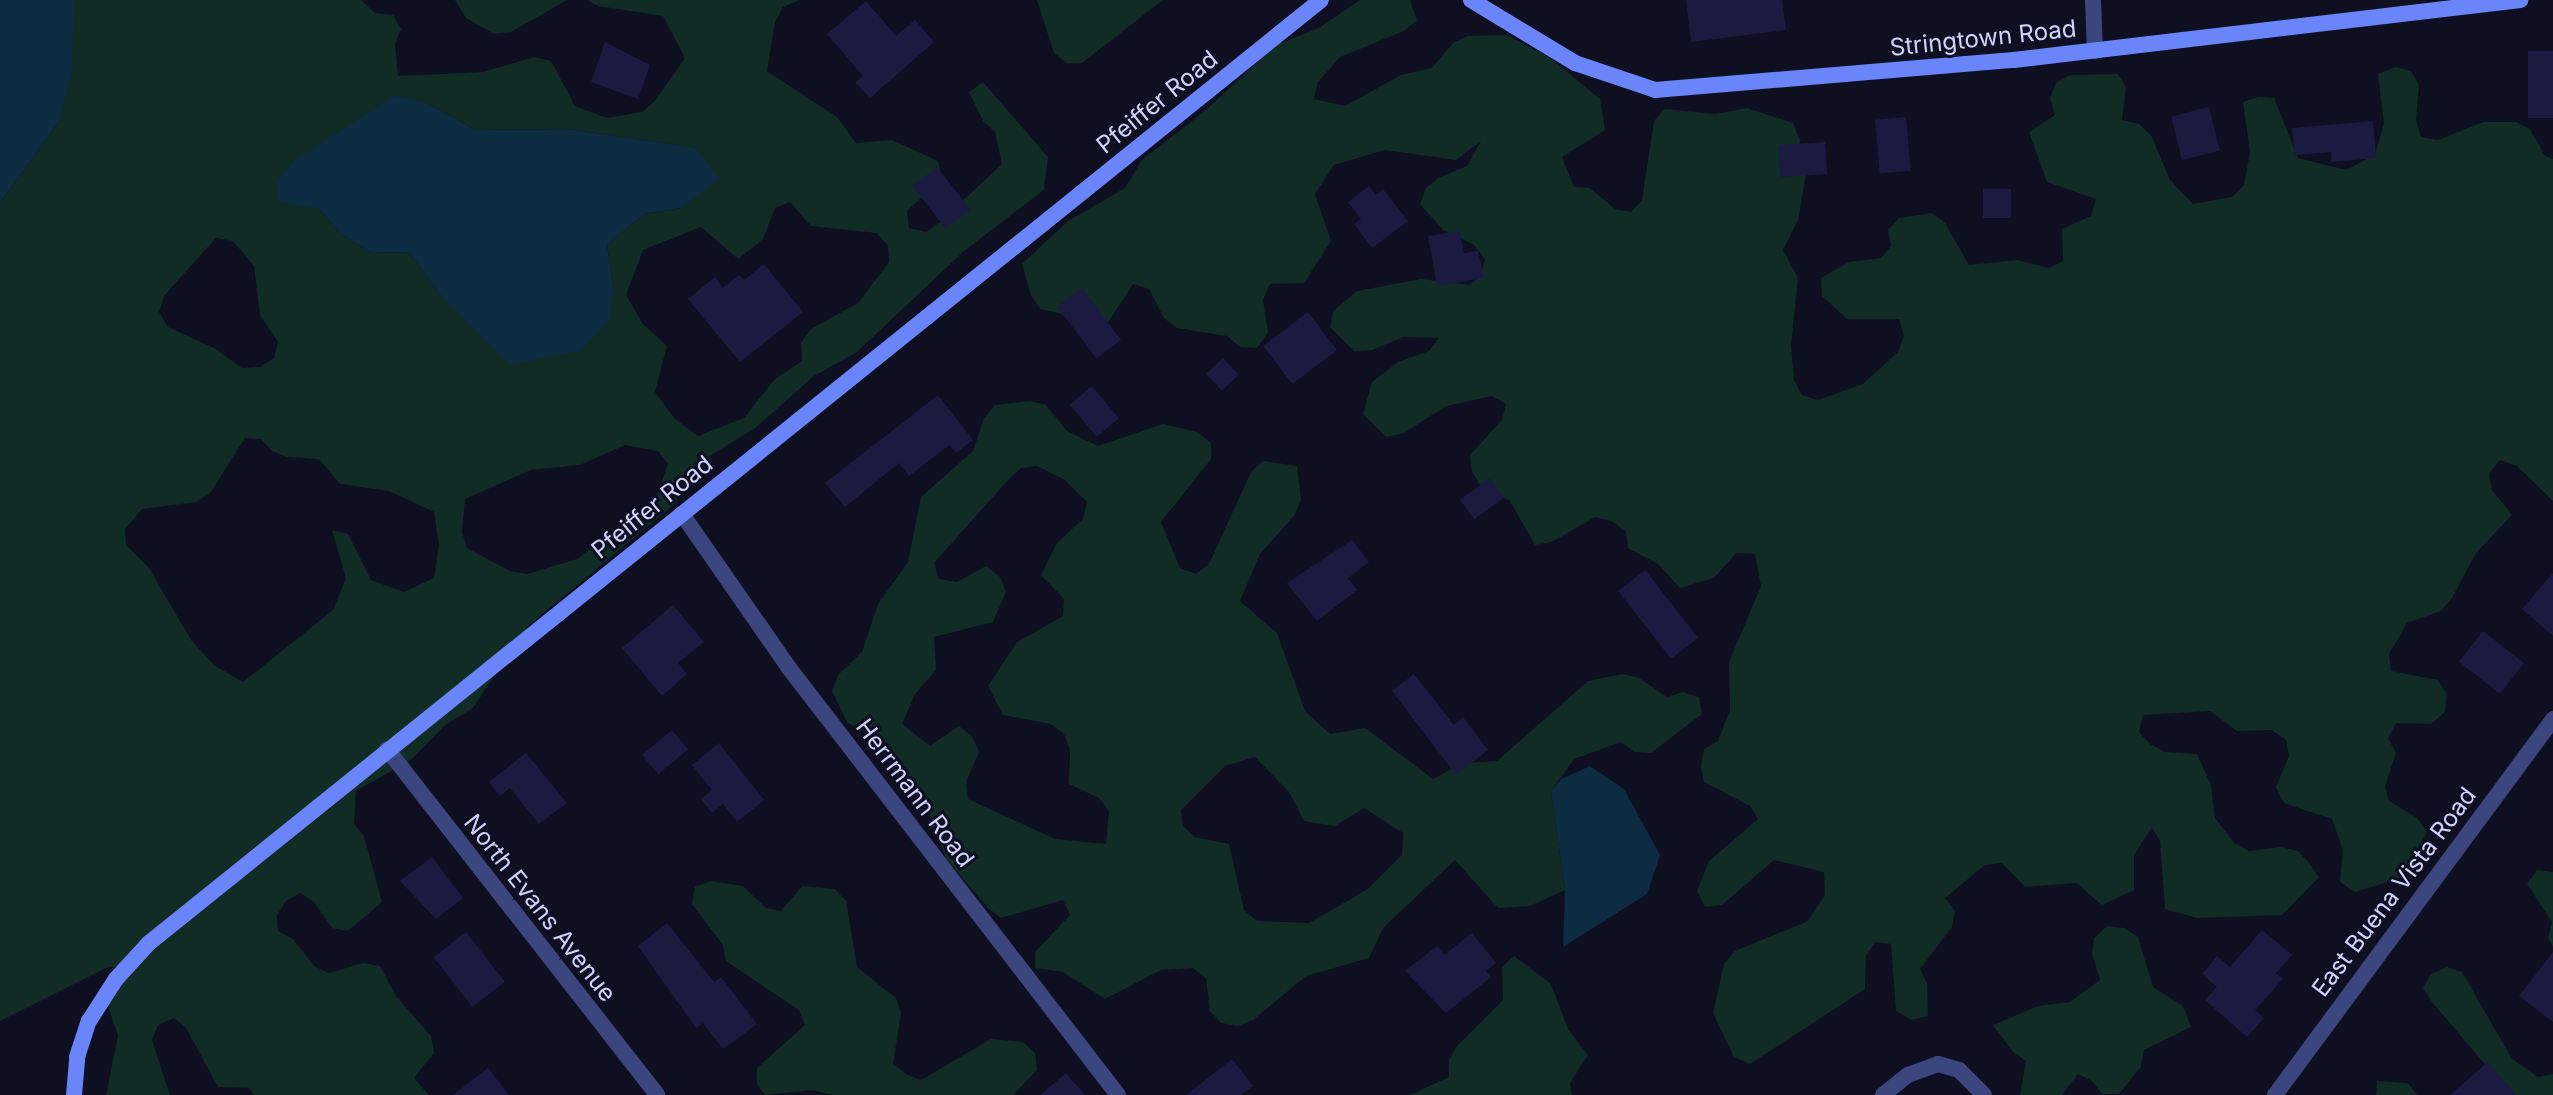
<!DOCTYPE html>
<html>
<head>
<meta charset="utf-8">
<style>
	body { margin:0 }
	#map { position:relative; width:2553px; height:1095px; overflow:hidden; background:#0e0f21; font-family:Inter,sans-serif }
	div>[style] { position:absolute }
	.green>* { inset:0; background:#112b25 }
	.water>* { inset:0; background:#0d2b41 }
	.building>* { inset:0; background:#1b1b42; transform-origin:0 0 }
	.street>* { height:16px; margin:-8px; padding:0 8px; transform-origin:8px; border-radius:8px; background:#3b467f }
	.secondary>* { height:16px; margin:-8px; padding:0 8px; transform-origin:8px; border-radius:8px; background:#6a85fa }
	span { translate:-50% -50%; white-space:nowrap; text-align:center; line-height:1.15; -webkit-text-stroke:6px #0e0f21; paint-order:stroke }
	.street-label { font-size:24px; color:#d0d4fd }
</style>
</head>
<body>
<div id="map">
	<div class="green">
		<div style="clip-path:polygon(evenodd,74px 0,361px 0,375px 13px,393px 15px,401px 29px,395px 44px,398px 76px,483px 72px,534px 57px,551px 61px,575px 106px,607px 118px,642px 112px,655px 101px,685px 58px,663px 16px,598px 6px,587px 0,799px 0,783px 7px,775px 22px,767px 71px,837px 117px,856px 143px,892px 140px,938px 161px,942px 178px,907px 211px,909px 228px,926px 232px,940px 222px,1002px 164px,995px 132px,983px 121px,969px 92px,983px 82px,1048px 157px,1044px 190px,964px 251px,857px 352px,814px 376px,754px 429px,703px 460px,677px 502px,527px 627px,473px 708px,445px 725px,412px 759px,356px 791px,354px 824px,364px 836px,382px 902px,348px 931px,332px 928px,314px 902px,300px 893px,286px 901px,277px 915px,278px 931px,293px 939px,314px 966px,329px 973px,363px 963px,380px 966px,396px 996px,431px 1036px,434px 1053px,414px 1078px,429px 1095px,254px 1095px,249px 1088px,218px 1087px,186px 1028px,174px 1018px,158px 1025px,152px 1040px,170px 1095px,106px 1095px,118px 1035px,107px 1004px,122px 966px,106px 968px,0 1021px,0 203px,59px 122px,74px 0,427px 103px,476px 130px,568px 129px,696px 148px,681px 208px,644px 214px,607px 245px,614px 291px,442px 297px,409px 252px,372px 253px,341px 234px,319px 209px,427px 103px,74px 0,790px 202px,811px 226px,877px 233px,888px 246px,889px 262px,858px 303px,811px 329px,801px 343px,802px 361px,775px 379px,744px 418px,698px 436px,675px 419px,655px 392px,667px 346px,643px 324px,626px 295px,643px 250px,701px 227px,738px 259px,763px 239px,775px 208px,790px 202px,74px 0,216px 238px,233px 241px,254px 266px,260px 315px,278px 342px,274px 358px,260px 367px,242px 368px,214px 348px,168px 327px,159px 312px,164px 296px,216px 238px,74px 0,245px 438px,261px 439px,272px 451px,287px 457px,319px 459px,340px 484px,389px 491px,434px 512px,439px 545px,434px 578px,404px 592px,371px 580px,348px 534px,332px 530px,346px 578px,333px 610px,243px 682px,214px 665px,191px 640px,149px 568px,126px 545px,125px 529px,142px 509px,196px 502px,210px 493px,245px 438px,74px 0,625px 445px,658px 451px,668px 464px,657px 495px,577px 559px,527px 574px,510px 571px,467px 548px,462px 532px,465px 499px,531px 470px,580px 465px,625px 445px)"></div>
		<div style="clip-path:polygon(455px 0,567px 0,511px 32px,494px 34px,466px 18px)"></div>
		<div style="clip-path:polygon(1037px 0,1163px 0,1082px 63px,1066px 63px,1054px 53px)"></div>
		<div style="clip-path:polygon(1360px 0,1410px 0,1417px 20px,1404px 31px,1340px 57px,1318px 82px,1314px 99px,1345px 106px,1401px 75px,1432px 68px,1453px 43px,1467px 36px,1507px 35px,1549px 57px,1600px 99px,1605px 130px,1562px 157px,1574px 187px,1590px 188px,1615px 209px,1631px 212px,1642px 200px,1654px 121px,1665px 109px,1715px 114px,1747px 108px,1793px 123px,1800px 140px,1797px 156px,1807px 170px,1798px 220px,1783px 250px,1798px 278px,1791px 345px,1794px 380px,1802px 395px,1818px 400px,1863px 384px,1898px 352px,1904px 336px,1899px 319px,1847px 319px,1822px 296px,1821px 278px,1849px 262px,1881px 258px,1891px 246px,1888px 230px,1899px 218px,1932px 213px,1945px 223px,1969px 265px,2017px 260px,2049px 268px,2063px 261px,2062px 229px,2091px 216px,2096px 199px,2047px 182px,2029px 132px,2055px 115px,2050px 98px,2056px 83px,2070px 75px,2118px 74px,2126px 87px,2122px 120px,2139px 124px,2151px 135px,2170px 180px,2193px 204px,2232px 197px,2244px 185px,2250px 152px,2243px 102px,2258px 97px,2274px 98px,2298px 158px,2346px 170px,2375px 155px,2384px 123px,2378px 74px,2395px 67px,2411px 71px,2419px 85px,2416px 120px,2421px 137px,2438px 140px,2483px 122px,2516px 122px,2530px 129px,2545px 156px,2553px 159px,2553px 501px,2517px 466px,2500px 460px,2489px 474px,2492px 490px,2512px 515px,2476px 553px,2452px 598px,2441px 611px,2407px 623px,2389px 654px,2391px 671px,2438px 680px,2447px 694px,2445px 712px,2431px 724px,2396px 723px,2388px 738px,2396px 753px,2385px 786px,2389px 801px,2417px 818px,2427px 832px,2404px 877px,2355px 892px,2340px 882px,2343px 850px,2332px 819px,2284px 803px,2276px 787px,2289px 756px,2286px 740px,2272px 730px,2237px 731px,2210px 711px,2143px 715px,2139px 732px,2150px 744px,2165px 752px,2197px 754px,2211px 785px,2215px 818px,2234px 843px,2249px 851px,2281px 847px,2298px 851px,2309px 863px,2319px 877px,2282px 915px,2197px 918px,2165px 909px,2160px 841px,2152px 827px,2134px 855px,2134px 890px,2102px 905px,2076px 883px,2025px 887px,2002px 863px,1985px 865px,1945px 898px,1955px 911px,1952px 927px,1920px 969px,1927px 983px,1928px 1016px,1911px 1020px,1896px 1011px,1891px 944px,1875px 942px,1866px 956px,1865px 989px,1750px 1064px,1734px 1057px,1713px 1013px,1724px 964px,1735px 951px,1808px 921px,1825px 895px,1824px 872px,1774px 860px,1722px 905px,1705px 907px,1697px 891px,1709px 861px,1758px 819px,1750px 806px,1704px 782px,1701px 766px,1704px 749px,1718px 741px,1730px 710px,1729px 662px,1761px 586px,1755px 554px,1736px 553px,1714px 578px,1680px 588px,1658px 564px,1628px 548px,1626px 532px,1612px 521px,1595px 517px,1552px 542px,1535px 545px,1510px 501px,1481px 486px,1472px 472px,1470px 455px,1502px 420px,1506px 404px,1492px 396px,1446px 406px,1404px 433px,1386px 437px,1363px 414px,1372px 382px,1398px 362px,1429px 351px,1439px 338px,1403px 337px,1372px 350px,1354px 351px,1330px 327px,1333px 311px,1357px 291px,1421px 279px,1470px 285px,1481px 275px,1485px 259px,1474px 245px,1443px 230px,1420px 204px,1426px 188px,1438px 178px,1467px 166px,1481px 141px,1456px 160px,1385px 150px,1334px 165px,1315px 194px,1331px 241px,1304px 283px,1270px 284px,1263px 300px,1268px 333px,1257px 348px,1240px 347px,1227px 336px,1177px 328px,1164px 318px,1149px 289px,1133px 284px,1107px 324px,1040px 309px,1031px 295px,1022px 264px,1068px 221px,1125px 188px,1142px 160px,1205px 111px,1274px 46px,1319px 28px)"></div>
		<div style="clip-path:polygon(evenodd,1030px 401px,1046px 405px,1067px 431px,1098px 446px,1163px 424px,1197px 432px,1211px 443px,1211px 459px,1161px 522px,1180px 568px,1196px 574px,1209px 564px,1251px 472px,1263px 461px,1297px 466px,1301px 500px,1294px 516px,1260px 554px,1240px 601px,1277px 633px,1305px 711px,1330px 734px,1365px 728px,1433px 779px,1463px 763px,1497px 761px,1588px 681px,1622px 674px,1639px 678px,1667px 697px,1683px 692px,1699px 697px,1702px 714px,1651px 753px,1634px 752px,1621px 742px,1574px 759px,1551px 791px,1565px 890px,1530px 906px,1498px 908px,1455px 860px,1383px 928px,1369px 958px,1306px 976px,1253px 1020px,1238px 1026px,1221px 1023px,1210px 1011px,1206px 978px,1193px 968px,1161px 970px,1105px 999px,1063px 972px,1035px 968px,1035px 952px,1070px 915px,1063px 900px,1001px 918px,988px 908px,945px 857px,941px 841px,946px 826px,918px 809px,875px 739px,847px 722px,832px 691px,838px 675px,862px 652px,878px 604px,908px 562px,921px 497px,973px 451px,984px 418px,995px 405px,1030px 401px,1037px 466px,1065px 480px,1087px 502px,1083px 519px,1057px 543px,1041px 575px,1064px 599px,1063px 616px,1017px 642px,988px 686px,1003px 715px,1051px 724px,1064px 734px,1070px 749px,1069px 784px,1099px 798px,1109px 811px,1106px 844px,1055px 839px,968px 799px,966px 782px,979px 752px,972px 736px,959px 726px,930px 746px,902px 724px,915px 694px,936px 670px,934px 637px,993px 622px,1006px 592px,1000px 577px,986px 566px,957px 582px,939px 579px,934px 563px,1008px 480px,1021px 468px,1037px 466px,1030px 401px,1255px 757px,1289px 792px,1304px 821px,1335px 826px,1364px 808px,1403px 833px,1402px 855px,1368px 889px,1309px 923px,1257px 921px,1244px 910px,1229px 844px,1195px 837px,1183px 826px,1181px 810px,1225px 766px,1255px 757px)"></div>
		<div style="clip-path:polygon(2537px 870px,2553px 872px,2553px 947px,2548px 938px,2552px 922px,2527px 884px)"></div>
		<div style="clip-path:polygon(711px 881px,743px 886px,766px 908px,781px 911px,802px 886px,835px 889px,846px 901px,857px 967px,896px 998px,901px 1013px,893px 1064px,906px 1074px,921px 1080px,991px 1039px,1023px 1042px,1035px 1053px,1037px 1070px,1013px 1095px,833px 1095px,812px 1090px,765px 1095px,757px 1084px,757px 1068px,805px 1025px,799px 1010px,726px 961px,723px 945px,692px 904px,695px 887px)"></div>
		<div style="clip-path:polygon(2107px 926px,2124px 928px,2138px 937px,2153px 987px,2183px 1006px,2191px 1027px,2144px 1050px,2141px 1067px,2119px 1094px,2102px 1094px,2092px 1081px,2078px 1074px,2062px 1095px,2020px 1095px,2026px 1061px,2013px 1052px,1993px 1025px,2038px 1006px,2070px 1002px,2100px 980px,2092px 954px,2094px 938px)"></div>
		<div style="clip-path:polygon(1514px 956px,1551px 984px,1568px 1029px,1588px 1055px,1570px 1083px,1572px 1095px,1410px 1095px,1449px 1077px,1449px 1060px,1457px 1046px,1503px 1000px,1502px 967px)"></div>
		<div style="clip-path:polygon(2447px 967px,2462px 972px,2512px 1059px,2538px 1077px,2553px 1074px,2553px 1095px,2511px 1095px,2432px 1002px,2423px 988px,2431px 974px)"></div>
		<div style="clip-path:polygon(2377px 1081px,2408px 1083px,2417px 1095px,2376px 1095px)"></div>
	</div>
	<div class="water">
		<div style="clip-path:polygon(0 0,74px 0,72px 72px,59px 122px,0 203px)"></div>
		<div style="clip-path:polygon(395px 96px,427px 103px,476px 130px,568px 129px,697px 148px,719px 179px,681px 208px,644px 214px,607px 245px,614px 291px,609px 320px,581px 351px,509px 365px,442px 297px,409px 252px,372px 253px,341px 234px,319px 209px,278px 202px,277px 182px,294px 160px)"></div>
		<div style="clip-path:polygon(1590px 766px,1624px 789px,1660px 855px,1647px 894px,1563px 947px,1565px 890px,1551px 791px,1561px 779px)"></div>
	</div>
	<div class="building">
		<div style="clip-path:polygon(1686px 0,1782px 0,1786px 30px,1691px 42px)"></div>
		<div style="clip-path:polygon(866px 1px,896px 36px,915px 20px,934px 42px,870px 98px,855px 82px,863px 76px,827px 34px)"></div>
		<div style="clip-path:polygon(605px 42px,650px 65px,638px 99px,591px 82px)"></div>
		<div style="left:2528px;top:51px;width:25px;height:67px"></div>
		<div style="left:2209px;top:107px;width:45px;height:39px;rotate:76deg"></div>
		<div style="left:1906px;top:117px;width:54px;height:31px;rotate:85deg"></div>
		<div style="clip-path:polygon(2373px 121px,2376px 158px,2331px 162px,2331px 152px,2295px 155px,2292px 128px)"></div>
		<div style="left:1825px;top:142px;width:32px;height:47px;rotate:86deg"></div>
		<div style="left:937px;top:167px;width:54px;height:31px;rotate:52deg"></div>
		<div style="clip-path:polygon(1369px 186px,1376px 195px,1383px 189px,1408px 221px,1372px 248px,1354px 224px,1361px 219px,1348px 202px)"></div>
		<div style="left:1983px;top:189px;width:28px;height:29px"></div>
		<div style="clip-path:polygon(1460px 231px,1464px 253px,1478px 251px,1484px 278px,1437px 286px,1428px 236px)"></div>
		<div style="clip-path:polygon(764px 264px,803px 312px,740px 362px,688px 299px,715px 277px,723px 288px,739px 275px,744px 280px)"></div>
		<div style="left:1082px;top:288px;width:65px;height:31px;rotate:53deg"></div>
		<div style="left:1308px;top:312px;width:48px;height:56px;rotate:53deg"></div>
		<div style="left:1223px;top:358px;width:23px;height:23px;rotate:47deg"></div>
		<div style="left:1092px;top:386px;width:42px;height:29px;rotate:50deg"></div>
		<div style="clip-path:polygon(938px 395px,973px 440px,956px 453px,949px 445px,909px 476px,899px 463px,845px 507px,825px 483px)"></div>
		<div style="left:1490px;top:478px;width:24px;height:37px;rotate:54deg"></div>
		<div style="clip-path:polygon(1352px 540px,1369px 562px,1348px 578px,1357px 590px,1317px 621px,1287px 583px)"></div>
		<div style="left:1645px;top:570px;width:86px;height:34px;rotate:52deg"></div>
		<div style="clip-path:polygon(2553px 573px,2553px 636px,2522px 609px)"></div>
		<div style="clip-path:polygon(673px 605px,704px 642px,678px 663px,687px 674px,662px 696px,622px 648px)"></div>
		<div style="left:2483px;top:631px;width:52px;height:39px;rotate:38deg"></div>
		<div style="clip-path:polygon(1414px 674px,1454px 725px,1463px 717px,1488px 750px,1456px 775px,1392px 691px)"></div>
		<div style="left:672px;top:730px;width:25px;height:39px;rotate:50deg"></div>
		<div style="clip-path:polygon(719px 743px,764px 800px,737px 822px,723px 804px,712px 813px,701px 799px,712px 790px,692px 765px)"></div>
		<div style="clip-path:polygon(526px 753px,567px 803px,539px 824px,510px 788px,500px 796px,489px 782px)"></div>
		<div style="clip-path:polygon(432px 857px,463px 898px,436px 919px,400px 881px)"></div>
		<div style="clip-path:polygon(667px 923px,714px 982px,721px 977px,757px 1024px,723px 1049px,703px 1023px,696px 1028px,638px 946px)"></div>
		<div style="clip-path:polygon(2262px 930px,2292px 955px,2276px 973px,2283px 979px,2255px 1010px,2264px 1018px,2247px 1037px,2205px 1000px,2217px 987px,2202px 974px,2217px 956px,2230px 967px)"></div>
		<div style="left:466px;top:932px;width:63px;height:41px;rotate:52deg"></div>
		<div style="clip-path:polygon(1472px 933px,1496px 963px,1486px 971px,1491px 977px,1446px 1013px,1405px 971px,1437px 946px,1444px 955px)"></div>
		<div style="clip-path:polygon(2553px 952px,2553px 1022px,2519px 996px)"></div>
		<div style="clip-path:polygon(1232px 1059px,1253px 1086px,1241px 1095px,1186px 1095px)"></div>
		<div style="clip-path:polygon(2488px 1062px,2516px 1095px,2450px 1095px)"></div>
		<div style="clip-path:polygon(488px 1068px,509px 1095px,453px 1095px)"></div>
		<div style="clip-path:polygon(1066px 1073px,1085px 1095px,1040px 1095px)"></div>
	</div>
	<div class="street">
		<div style="left:2093px;top:0;width:51px;rotate:87.8deg"></div>
		<div style="left:682px;top:514px;width:188px;rotate:55.2deg"></div>
		<div style="left:789px;top:668px;width:539px;rotate:52.39deg"></div>
		<div style="left:387px;top:749px;width:439px;rotate:52deg"></div>
		<div style="left:1883px;top:1095px;width:32px;rotate:-39deg"></div>
		<div style="left:1908px;top:1075px;width:32px;rotate:-20deg"></div>
		<div style="left:1938px;top:1064px;width:22px;rotate:16deg"></div>
		<div style="left:1959px;top:1070px;width:35px;rotate:45deg"></div>
		<div style="left:2275px;top:1095px;width:468px;rotate:-53.5deg"></div>
	</div>
	<div class="secondary">
		<div style="left:1471px;top:0;width:122px;rotate:31.2deg"></div>
		<div style="left:1575px;top:63px;width:84px;rotate:18.6deg"></div>
		<div style="left:1655px;top:90px;width:360px;rotate:-4.8deg"></div>
		<div style="left:2014px;top:60px;width:510px;rotate:-6.76deg"></div>
		<div style="left:74px;top:1095px;width:38px;rotate:-85deg"></div>
		<div style="left:77px;top:1057px;width:38px;rotate:-72deg"></div>
		<div style="left:89px;top:1021px;width:50px;rotate:-57.3deg"></div>
		<div style="left:116px;top:979px;width:49px;rotate:-47.5deg"></div>
		<div style="left:149px;top:943px;width:1504px;rotate:-38.82deg"></div>
	</div>
	<div class="street-label">
		<span style="left:1983px;top:38px;rotate:-6deg">Stringtown Road</span>
		<span style="left:1157px;top:102px;rotate:-39deg">Pfeiffer Road</span>
		<span style="left:652px;top:507px;rotate:-39deg">Pfeiffer Road</span>
		<span style="left:915px;top:793px;rotate:53deg">Herrmann Road</span>
		<span style="left:2394px;top:892px;rotate:-53deg">East Buena Vista Road</span>
		<span style="left:540px;top:908px;rotate:52deg">North Evans Avenue</span>
	</div>
</div>
</body>
</html>
